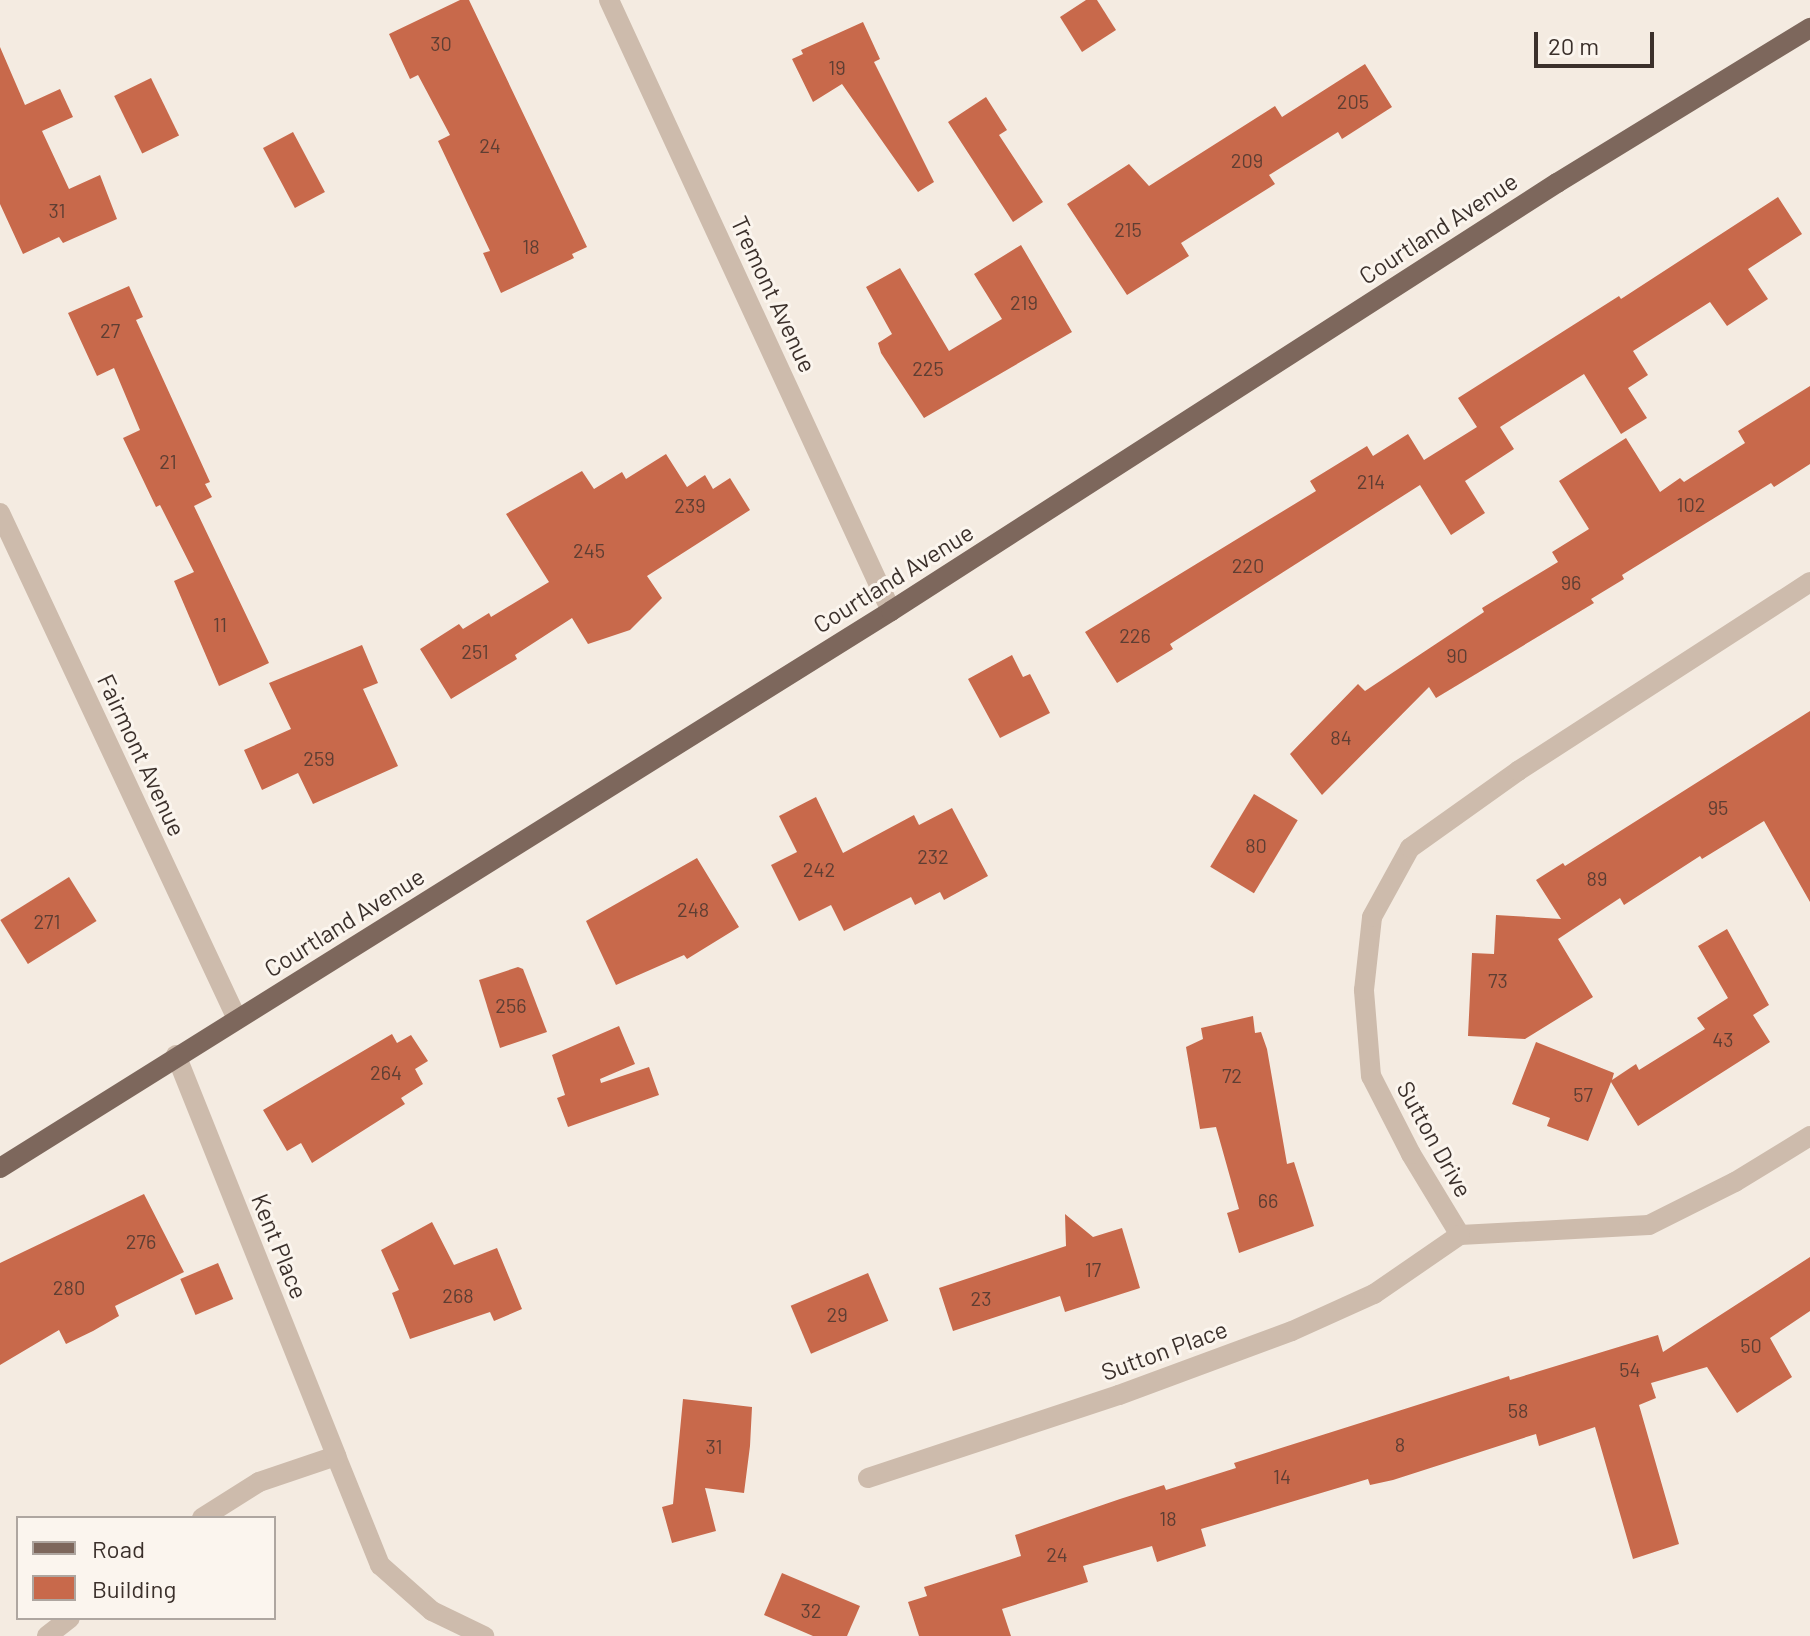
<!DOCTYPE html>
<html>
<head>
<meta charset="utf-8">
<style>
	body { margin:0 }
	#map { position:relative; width:1810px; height:1636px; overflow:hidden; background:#f4ebe1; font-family:Barlow,sans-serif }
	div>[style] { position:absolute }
	.building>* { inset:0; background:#c8694b; transform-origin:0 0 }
	.service>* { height:20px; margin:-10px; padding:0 10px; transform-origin:10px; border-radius:10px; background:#cdbbac }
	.minor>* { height:20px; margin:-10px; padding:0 10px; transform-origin:10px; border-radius:10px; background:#cdbbac }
	.primary>* { height:20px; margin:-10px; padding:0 10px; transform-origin:10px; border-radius:10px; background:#7d675c }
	span { translate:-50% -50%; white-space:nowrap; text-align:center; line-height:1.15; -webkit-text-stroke:6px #fbf5ee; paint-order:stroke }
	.number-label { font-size:20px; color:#5e3e33 }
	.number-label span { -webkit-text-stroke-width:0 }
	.street-label { font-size:24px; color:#3b302b }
	.legend { position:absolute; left:16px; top:1516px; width:260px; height:104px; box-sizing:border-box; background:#fbf5ee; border:2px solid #aea6a0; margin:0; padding:10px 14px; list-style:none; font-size:24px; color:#3b302b }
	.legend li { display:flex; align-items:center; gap:16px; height:40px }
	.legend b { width:40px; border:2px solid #aea6a0 }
	.scale { position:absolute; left:1534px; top:32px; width:120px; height:36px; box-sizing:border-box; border:4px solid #3b302b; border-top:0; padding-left:10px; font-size:24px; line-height:28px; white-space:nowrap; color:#3b302b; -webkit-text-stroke:6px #fbf5ee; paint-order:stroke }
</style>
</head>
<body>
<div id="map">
	<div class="building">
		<div style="clip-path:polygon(460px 0,469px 0,587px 247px,572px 254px,574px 258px,501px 293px,483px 253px,490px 251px,438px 141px,450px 135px,418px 75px,410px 79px,389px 34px)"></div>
		<div style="clip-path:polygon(1086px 0,1097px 0,1116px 30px,1082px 52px,1060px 17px)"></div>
		<div style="clip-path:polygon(863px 22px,880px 59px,874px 62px,934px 182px,918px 192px,842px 84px,813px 102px,792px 59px,803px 54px,801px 50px)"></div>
		<div style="clip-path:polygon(0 47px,25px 105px,60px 89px,73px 117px,42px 131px,69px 189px,100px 175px,117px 219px,63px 243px,59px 237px,23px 254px,0 204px)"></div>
		<div style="clip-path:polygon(1365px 64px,1392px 107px,1342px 139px,1338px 132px,1269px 175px,1275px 184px,1181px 243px,1189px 256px,1127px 295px,1067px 204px,1129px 164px,1149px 186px,1275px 106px,1282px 117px)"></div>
		<div style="left:151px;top:78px;width:64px;height:41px;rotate:64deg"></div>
		<div style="clip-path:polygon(986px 97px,1007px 130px,999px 135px,1043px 202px,1013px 222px,948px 122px)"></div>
		<div style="left:293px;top:132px;width:68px;height:34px;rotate:62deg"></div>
		<div style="clip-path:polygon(1778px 197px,1802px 234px,1748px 269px,1768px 299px,1727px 326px,1710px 302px,1633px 351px,1648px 375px,1628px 388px,1647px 418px,1621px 434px,1584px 374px,1500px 427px,1514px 449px,1465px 481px,1485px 513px,1451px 535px,1420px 485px,1170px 644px,1173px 649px,1117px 683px,1085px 632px,1316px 491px,1310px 481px,1367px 446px,1373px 456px,1408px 434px,1424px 460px,1477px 427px,1458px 398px,1619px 296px,1621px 299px)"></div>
		<div style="clip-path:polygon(1021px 245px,1072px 332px,924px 418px,881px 353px,878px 343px,892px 334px,866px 287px,900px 268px,949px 351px,1002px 319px,974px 274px)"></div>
		<div style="clip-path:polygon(129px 286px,143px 317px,136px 320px,210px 482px,205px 484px,212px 497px,194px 506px,269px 663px,219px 686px,174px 581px,194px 572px,160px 505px,156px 507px,123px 438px,140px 430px,114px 368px,97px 376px,68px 313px)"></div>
		<div style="clip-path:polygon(1810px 386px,1810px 464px,1774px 487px,1771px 483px,1622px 575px,1624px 579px,1591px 599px,1594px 603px,1436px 698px,1429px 687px,1322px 795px,1290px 754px,1358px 684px,1365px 691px,1484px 612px,1482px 608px,1558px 562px,1552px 552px,1589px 529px,1559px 481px,1626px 438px,1660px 492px,1680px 478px,1684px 482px,1745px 443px,1738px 431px)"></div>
		<div style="clip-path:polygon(666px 454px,687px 487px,705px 475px,713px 489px,730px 478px,750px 510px,647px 576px,662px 598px,630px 630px,588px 644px,572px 618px,515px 655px,517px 659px,451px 699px,420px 649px,459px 624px,463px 629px,489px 613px,491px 617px,549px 582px,506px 514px,582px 471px,594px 489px,622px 472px,626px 479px)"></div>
		<div style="clip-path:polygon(362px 645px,378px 683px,363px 689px,398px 766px,313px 804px,298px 773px,262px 790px,244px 750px,291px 729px,269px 683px)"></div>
		<div style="clip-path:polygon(1012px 655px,1023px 677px,1030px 674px,1050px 713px,1000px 738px,968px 679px)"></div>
		<div style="clip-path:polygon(1810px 711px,1810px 902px,1764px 821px,1702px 859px,1700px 856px,1624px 905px,1620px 898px,1558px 939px,1593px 997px,1525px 1039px,1468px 1036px,1472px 953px,1494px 954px,1496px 915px,1561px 919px,1536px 880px,1563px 863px,1565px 866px)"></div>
		<div style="left:1254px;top:794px;width:51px;height:85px;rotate:31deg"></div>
		<div style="clip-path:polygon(816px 797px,843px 853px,914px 815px,919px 825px,952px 808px,988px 876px,944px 900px,940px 892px,915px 905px,911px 897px,844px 931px,831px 905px,799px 921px,771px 865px,797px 852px,779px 816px)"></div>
		<div style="clip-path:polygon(697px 858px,739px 927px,687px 959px,684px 955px,616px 985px,586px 921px)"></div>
		<div style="left:69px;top:877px;width:52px;height:81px;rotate:58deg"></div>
		<div style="clip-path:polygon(1727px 929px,1769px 1005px,1753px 1015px,1770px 1042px,1638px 1126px,1611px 1082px,1588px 1141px,1547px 1126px,1550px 1118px,1512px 1104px,1536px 1042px,1614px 1073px,1612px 1080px,1636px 1064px,1639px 1070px,1705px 1029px,1697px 1018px,1728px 998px,1698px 946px)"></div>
		<div style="clip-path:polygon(518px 967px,523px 969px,547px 1032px,500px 1048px,479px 980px)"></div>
		<div style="clip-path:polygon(1253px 1016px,1255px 1033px,1261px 1032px,1267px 1049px,1287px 1164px,1294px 1162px,1314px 1226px,1239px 1253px,1227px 1213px,1239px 1209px,1216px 1127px,1200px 1129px,1186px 1047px,1203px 1039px,1201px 1028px)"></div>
		<div style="clip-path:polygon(619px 1026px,635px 1064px,600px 1079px,601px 1083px,649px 1067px,659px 1095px,568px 1127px,557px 1098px,565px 1095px,552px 1055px)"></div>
		<div style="clip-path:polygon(392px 1034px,397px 1043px,411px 1035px,428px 1061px,415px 1069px,423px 1084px,401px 1098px,405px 1104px,312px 1163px,301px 1143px,287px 1151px,263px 1110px)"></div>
		<div style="clip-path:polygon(144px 1194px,184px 1272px,115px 1306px,119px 1316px,93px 1331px,66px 1344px,59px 1330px,0 1365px,0 1263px)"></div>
		<div style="clip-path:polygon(1065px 1214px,1093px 1237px,1122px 1228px,1140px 1288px,1065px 1312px,1060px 1296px,953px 1331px,939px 1288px,1066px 1246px)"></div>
		<div style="clip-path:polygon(432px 1222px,454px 1265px,497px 1248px,522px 1309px,494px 1321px,490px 1312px,410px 1339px,392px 1293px,399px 1290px,381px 1250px)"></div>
		<div style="clip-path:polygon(1810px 1257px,1810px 1311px,1770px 1338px,1792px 1377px,1737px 1413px,1707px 1367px,1651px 1383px,1656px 1398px,1639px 1405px,1679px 1544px,1633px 1559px,1595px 1427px,1539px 1446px,1536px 1434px,1393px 1480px,1370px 1485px,1368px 1479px,1201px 1529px,1206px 1546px,1157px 1562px,1152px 1546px,1083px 1566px,1088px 1582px,1002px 1609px,1011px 1636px,919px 1636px,908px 1602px,927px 1596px,924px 1587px,1021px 1556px,1015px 1535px,1120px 1499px,1164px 1485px,1166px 1490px,1236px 1468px,1234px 1463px,1509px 1376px,1510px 1380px,1658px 1335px,1663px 1352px)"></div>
		<div style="left:218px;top:1263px;width:39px;height:41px;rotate:67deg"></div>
		<div style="left:868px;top:1273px;width:52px;height:84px;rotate:67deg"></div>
		<div style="clip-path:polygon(683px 1399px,752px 1407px,750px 1446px,744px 1493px,705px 1488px,716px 1531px,672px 1543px,662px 1507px,673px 1504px)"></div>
		<div style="clip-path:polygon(782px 1573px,860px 1606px,847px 1636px,813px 1636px,764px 1615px)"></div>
	</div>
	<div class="service">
		<div style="left:202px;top:1518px;width:67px;rotate:-32.3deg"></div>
		<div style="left:259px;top:1482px;width:81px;rotate:-18.7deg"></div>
		<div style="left:336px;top:1456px;width:118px;rotate:68deg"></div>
		<div style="left:380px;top:1565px;width:69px;rotate:41.5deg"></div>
		<div style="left:432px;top:1611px;width:58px;rotate:25.7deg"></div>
		<div style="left:47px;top:1636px;width:29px;rotate:-38deg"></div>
	</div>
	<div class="minor">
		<div style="left:609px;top:0;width:673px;rotate:65.22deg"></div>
		<div style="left:0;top:513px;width:559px;rotate:64.9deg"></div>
		<div style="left:176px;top:1055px;width:432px;rotate:68.2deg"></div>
		<div style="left:1460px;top:1235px;width:95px;rotate:-121.2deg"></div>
		<div style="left:1411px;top:1154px;width:88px;rotate:-117.1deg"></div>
		<div style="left:1371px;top:1076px;width:86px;rotate:-94.7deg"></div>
		<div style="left:1364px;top:990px;width:73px;rotate:-83.7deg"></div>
		<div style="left:1372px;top:917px;width:79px;rotate:-61.2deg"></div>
		<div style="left:1410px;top:848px;width:133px;rotate:-35.5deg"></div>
		<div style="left:1518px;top:771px;width:348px;rotate:-32.9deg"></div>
		<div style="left:1460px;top:1235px;width:189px;rotate:-3deg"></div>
		<div style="left:1649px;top:1225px;width:96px;rotate:-26.6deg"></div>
		<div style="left:1735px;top:1182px;width:88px;rotate:-31.5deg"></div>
		<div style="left:868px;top:1478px;width:264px;rotate:-18.3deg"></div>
		<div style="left:1119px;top:1395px;width:184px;rotate:-20.3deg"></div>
		<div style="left:1292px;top:1331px;width:90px;rotate:-24.3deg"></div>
		<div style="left:1374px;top:1294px;width:104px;rotate:-34.5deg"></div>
	</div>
	<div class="primary">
		<div style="left:0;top:1168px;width:1051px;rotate:-32.01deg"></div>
		<div style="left:891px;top:611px;width:792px;rotate:-32.73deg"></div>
		<div style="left:1557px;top:183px;width:297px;rotate:-31.5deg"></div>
	</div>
	<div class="number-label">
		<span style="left:441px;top:43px">30</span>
		<span style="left:837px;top:67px">19</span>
		<span style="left:1353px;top:101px">205</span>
		<span style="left:490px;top:145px">24</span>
		<span style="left:1247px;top:160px">209</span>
		<span style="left:57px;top:210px">31</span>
		<span style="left:1128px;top:229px">215</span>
		<span style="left:531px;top:246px">18</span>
		<span style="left:1024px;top:302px">219</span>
		<span style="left:110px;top:330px">27</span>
		<span style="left:928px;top:368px">225</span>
		<span style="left:168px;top:461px">21</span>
		<span style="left:1371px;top:481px">214</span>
		<span style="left:1691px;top:504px">102</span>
		<span style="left:690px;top:505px">239</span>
		<span style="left:589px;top:550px">245</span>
		<span style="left:1248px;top:565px">220</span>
		<span style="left:1571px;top:582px">96</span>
		<span style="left:220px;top:624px">11</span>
		<span style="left:1135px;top:635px">226</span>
		<span style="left:475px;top:651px">251</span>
		<span style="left:1457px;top:655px">90</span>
		<span style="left:1341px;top:737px">84</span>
		<span style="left:319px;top:758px">259</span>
		<span style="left:1718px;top:807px">95</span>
		<span style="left:1256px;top:845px">80</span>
		<span style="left:933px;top:856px">232</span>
		<span style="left:819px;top:869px">242</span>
		<span style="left:1597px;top:878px">89</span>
		<span style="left:693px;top:909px">248</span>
		<span style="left:47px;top:921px">271</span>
		<span style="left:1498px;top:980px">73</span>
		<span style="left:511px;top:1005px">256</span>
		<span style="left:1723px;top:1039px">43</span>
		<span style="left:386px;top:1072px">264</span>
		<span style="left:1232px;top:1075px">72</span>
		<span style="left:1583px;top:1094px">57</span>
		<span style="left:1268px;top:1200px">66</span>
		<span style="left:141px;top:1241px">276</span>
		<span style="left:1093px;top:1269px">17</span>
		<span style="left:69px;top:1287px">280</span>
		<span style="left:458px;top:1295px">268</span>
		<span style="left:981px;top:1298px">23</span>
		<span style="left:837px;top:1314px">29</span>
		<span style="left:1751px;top:1345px">50</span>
		<span style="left:1630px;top:1369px">54</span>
		<span style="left:1518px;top:1410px">58</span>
		<span style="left:1400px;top:1444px">8</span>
		<span style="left:714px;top:1446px">31</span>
		<span style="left:1282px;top:1476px">14</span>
		<span style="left:1168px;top:1518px">18</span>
		<span style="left:1057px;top:1554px">24</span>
		<span style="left:811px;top:1610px">32</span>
	</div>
	<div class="street-label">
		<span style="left:1438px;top:228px;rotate:-33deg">Courtland Avenue</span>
		<span style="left:774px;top:294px;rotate:65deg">Tremont Avenue</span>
		<span style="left:893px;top:578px;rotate:-32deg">Courtland Avenue</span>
		<span style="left:142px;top:755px;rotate:65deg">Fairmont Avenue</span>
		<span style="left:344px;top:922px;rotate:-32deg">Courtland Avenue</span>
		<span style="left:1435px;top:1139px;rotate:61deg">Sutton Drive</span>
		<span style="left:280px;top:1246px;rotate:68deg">Kent Place</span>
		<span style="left:1164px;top:1350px;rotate:-20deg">Sutton Place</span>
	</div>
	<ul class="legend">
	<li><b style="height:10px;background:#7d675c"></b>Road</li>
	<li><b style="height:22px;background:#c8694b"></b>Building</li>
	</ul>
	<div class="scale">20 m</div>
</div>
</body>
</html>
